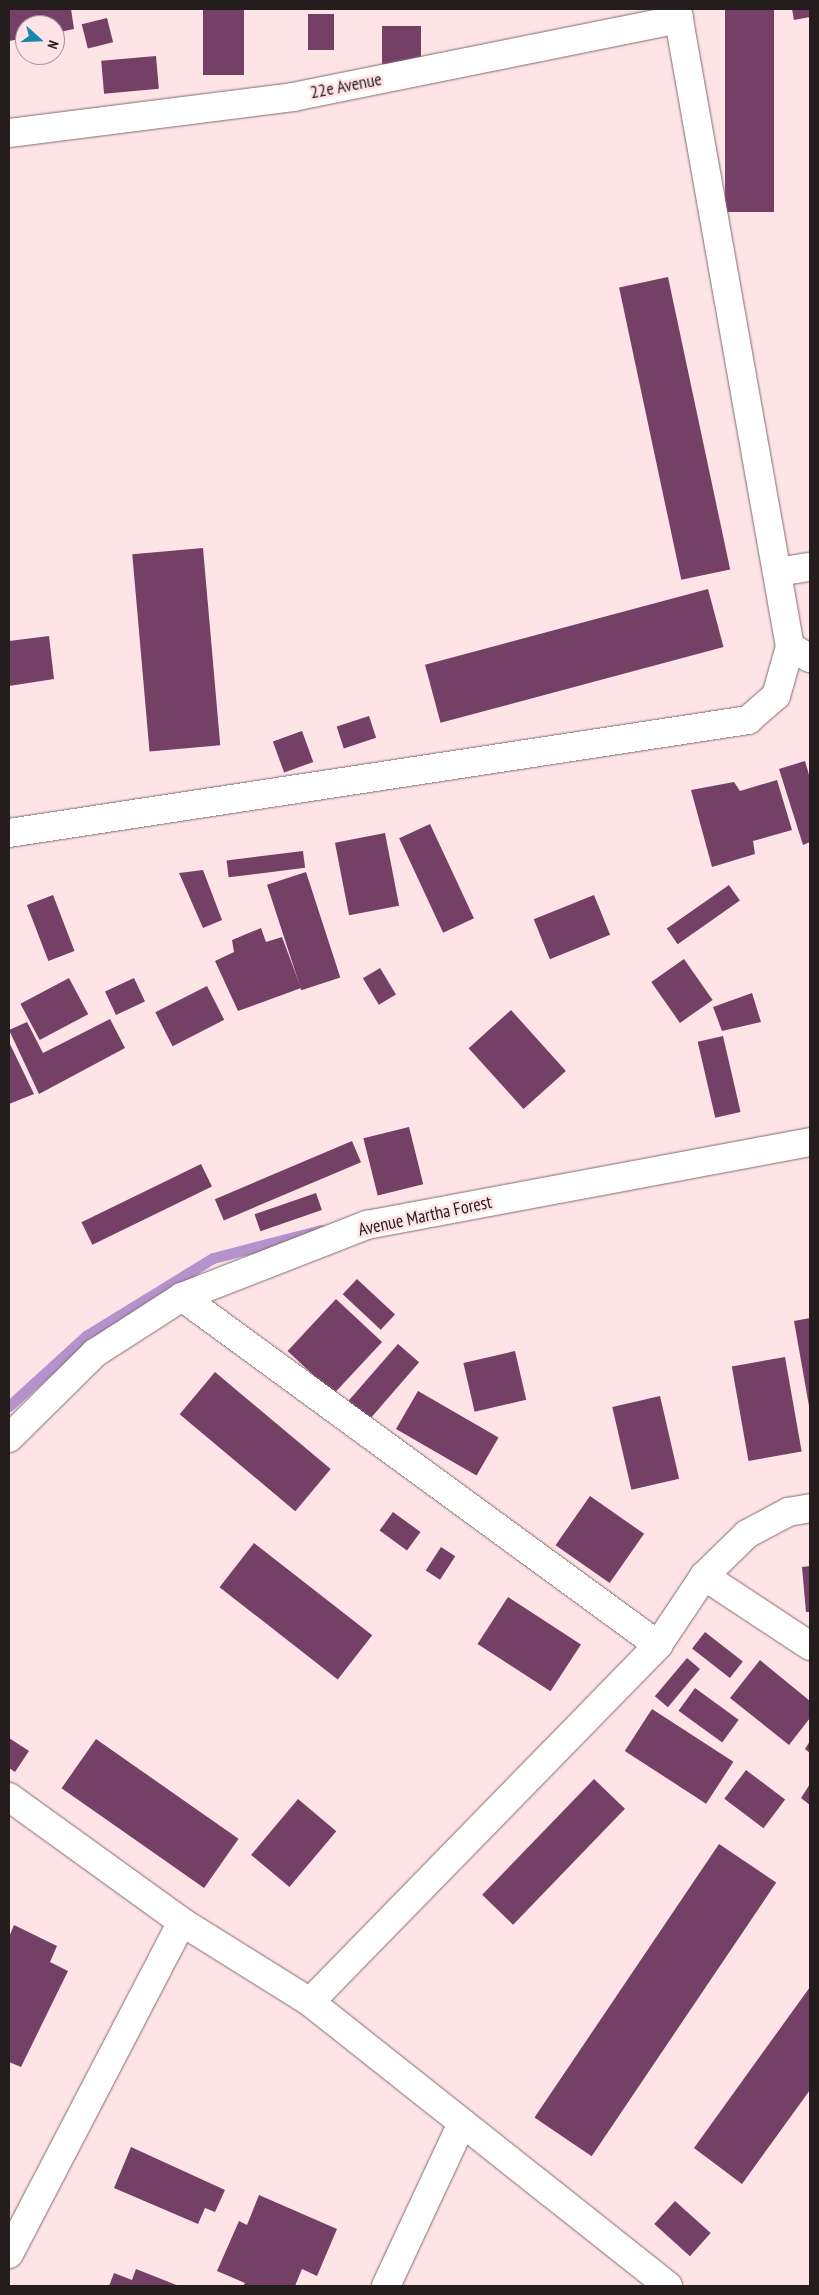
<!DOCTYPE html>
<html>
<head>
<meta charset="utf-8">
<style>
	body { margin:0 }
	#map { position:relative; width:819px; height:2295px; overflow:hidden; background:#fee3e7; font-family:"PT Sans Narrow",sans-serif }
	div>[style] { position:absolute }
	.stream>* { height:11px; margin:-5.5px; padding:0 5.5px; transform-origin:5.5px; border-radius:5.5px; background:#b493cd }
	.building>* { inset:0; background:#754066; transform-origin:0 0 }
	.roads { filter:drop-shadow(0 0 1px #826b6f) drop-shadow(0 0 1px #826b6f) }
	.minor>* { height:28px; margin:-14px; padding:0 14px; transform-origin:14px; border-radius:14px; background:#fff }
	span { translate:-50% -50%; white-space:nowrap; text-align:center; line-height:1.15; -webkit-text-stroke:5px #fee3e7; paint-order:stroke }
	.street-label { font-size:18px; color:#251c1e }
	.frame { position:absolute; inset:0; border:10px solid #251c1e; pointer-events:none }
	.north { position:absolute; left:15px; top:15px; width:50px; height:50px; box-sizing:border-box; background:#fee3e7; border:1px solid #a79397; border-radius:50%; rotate:110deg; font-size:14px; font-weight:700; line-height:20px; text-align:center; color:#251c1e }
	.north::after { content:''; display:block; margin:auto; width:18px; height:22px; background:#1889ae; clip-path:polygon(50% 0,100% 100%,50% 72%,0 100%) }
</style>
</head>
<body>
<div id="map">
	<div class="stream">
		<div style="left:9px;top:1406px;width:104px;rotate:-42.3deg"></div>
		<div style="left:86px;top:1336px;width:149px;rotate:-31.6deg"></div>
		<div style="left:213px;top:1258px;width:112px;rotate:-14.5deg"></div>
	</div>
	<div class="building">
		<div style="clip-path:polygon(9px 9px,71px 9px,74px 29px,55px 33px,55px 25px,25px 25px,25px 38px,9px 41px)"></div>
		<div style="left:203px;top:9px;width:41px;height:66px"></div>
		<div style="left:725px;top:9px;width:49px;height:203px"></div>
		<div style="clip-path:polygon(792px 9px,810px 9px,810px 17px,794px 20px)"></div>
		<div style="left:308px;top:14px;width:26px;height:36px"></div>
		<div style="left:107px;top:18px;width:25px;height:26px;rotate:76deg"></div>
		<div style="left:382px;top:26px;width:39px;height:38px"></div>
		<div style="left:156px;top:56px;width:33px;height:55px;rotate:85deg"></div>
		<div style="left:668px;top:277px;width:299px;height:50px;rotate:78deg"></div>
		<div style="left:203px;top:548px;width:198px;height:71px;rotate:85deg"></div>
		<div style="left:708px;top:589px;width:60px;height:293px;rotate:75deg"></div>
		<div style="clip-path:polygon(49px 636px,54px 679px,9px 686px,9px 641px)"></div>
		<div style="left:369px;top:716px;width:23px;height:34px;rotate:72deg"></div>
		<div style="left:302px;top:731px;width:33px;height:31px;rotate:70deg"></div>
		<div style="clip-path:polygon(805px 761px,810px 778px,810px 842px,803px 845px,779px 769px)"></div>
		<div style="clip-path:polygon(777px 780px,792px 830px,753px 841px,755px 854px,712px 867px,691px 790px,734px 782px,740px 791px)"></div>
		<div style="left:430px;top:824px;width:104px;height:34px;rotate:65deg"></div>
		<div style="left:385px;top:833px;width:74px;height:51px;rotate:79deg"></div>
		<div style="left:303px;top:851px;width:17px;height:77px;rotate:83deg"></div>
		<div style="clip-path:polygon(203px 870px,222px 920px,203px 928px,179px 873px)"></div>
		<div style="left:306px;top:872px;width:111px;height:41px;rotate:72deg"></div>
		<div style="left:729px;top:885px;width:19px;height:76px;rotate:55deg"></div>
		<div style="left:53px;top:895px;width:60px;height:28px;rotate:69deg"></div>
		<div style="left:594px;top:895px;width:43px;height:65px;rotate:68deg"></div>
		<div style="clip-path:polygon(261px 928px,266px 942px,282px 937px,301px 988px,238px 1011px,215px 961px,234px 952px,232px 940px)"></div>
		<div style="left:684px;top:959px;width:50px;height:40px;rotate:55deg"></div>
		<div style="left:380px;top:968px;width:31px;height:20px;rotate:59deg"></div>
		<div style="left:69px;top:978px;width:41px;height:55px;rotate:62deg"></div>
		<div style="left:134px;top:978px;width:26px;height:32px;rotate:65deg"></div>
		<div style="left:207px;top:986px;width:38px;height:58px;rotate:63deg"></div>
		<div style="clip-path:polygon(752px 993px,761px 1022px,722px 1031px,713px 1007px)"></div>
		<div style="left:511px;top:1010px;width:82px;height:57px;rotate:48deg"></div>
		<div style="clip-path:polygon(110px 1019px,125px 1048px,39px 1094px,9px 1030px,27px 1022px,43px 1053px)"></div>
		<div style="left:723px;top:1036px;width:78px;height:26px;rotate:77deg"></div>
		<div style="clip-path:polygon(9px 1042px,34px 1094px,9px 1104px)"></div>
		<div style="left:409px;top:1127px;width:59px;height:47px;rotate:76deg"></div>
		<div style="left:352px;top:1141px;width:23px;height:149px;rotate:67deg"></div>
		<div style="left:201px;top:1164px;width:25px;height:133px;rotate:64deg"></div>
		<div style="left:316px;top:1193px;width:18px;height:65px;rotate:71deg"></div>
		<div style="left:357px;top:1279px;width:52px;height:21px;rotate:43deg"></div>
		<div style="left:336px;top:1299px;width:63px;height:71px;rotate:43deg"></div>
		<div style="clip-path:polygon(810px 1318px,810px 1406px,809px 1406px,794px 1321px)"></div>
		<div style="left:398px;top:1344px;width:28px;height:77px;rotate:41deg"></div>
		<div style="left:515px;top:1351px;width:50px;height:53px;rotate:77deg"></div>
		<div style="left:785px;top:1357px;width:96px;height:54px;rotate:80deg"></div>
		<div style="left:215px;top:1372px;width:151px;height:55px;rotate:40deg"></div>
		<div style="left:418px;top:1391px;width:93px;height:44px;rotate:30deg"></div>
		<div style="left:660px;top:1396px;width:85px;height:49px;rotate:77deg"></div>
		<div style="left:590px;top:1496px;width:66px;height:60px;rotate:35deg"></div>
		<div style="left:393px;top:1512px;width:34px;height:23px;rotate:36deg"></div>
		<div style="left:254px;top:1543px;width:150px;height:56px;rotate:38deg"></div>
		<div style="left:441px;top:1547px;width:17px;height:28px;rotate:33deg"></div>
		<div style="clip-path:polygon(810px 1566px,810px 1612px,806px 1612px,802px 1567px)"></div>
		<div style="left:508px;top:1597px;width:87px;height:56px;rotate:33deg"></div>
		<div style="left:705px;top:1632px;width:48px;height:21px;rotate:38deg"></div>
		<div style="left:687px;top:1658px;width:17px;height:50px;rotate:40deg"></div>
		<div style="clip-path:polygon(760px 1660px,810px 1701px,810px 1718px,789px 1745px,730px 1698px)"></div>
		<div style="left:695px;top:1688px;width:54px;height:28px;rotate:36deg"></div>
		<div style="left:652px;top:1709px;width:97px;height:50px;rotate:33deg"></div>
		<div style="clip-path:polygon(9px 1738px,29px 1751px,15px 1772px,9px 1768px)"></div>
		<div style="left:96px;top:1739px;width:174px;height:60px;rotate:35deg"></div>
		<div style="clip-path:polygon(810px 1741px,810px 1753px,805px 1749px)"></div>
		<div style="left:746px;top:1770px;width:49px;height:36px;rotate:37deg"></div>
		<div style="left:594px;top:1779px;width:43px;height:161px;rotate:44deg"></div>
		<div style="clip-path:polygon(810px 1784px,810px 1805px,801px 1798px)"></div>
		<div style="left:298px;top:1799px;width:50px;height:73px;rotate:40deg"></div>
		<div style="left:719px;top:1844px;width:69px;height:330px;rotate:34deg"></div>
		<div style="clip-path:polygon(14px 1925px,57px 1946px,50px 1962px,68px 1971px,21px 2067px,9px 2062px,9px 1937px)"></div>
		<div style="clip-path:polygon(810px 1987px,810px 2090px,742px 2184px,694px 2148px)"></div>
		<div style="clip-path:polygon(131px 2147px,225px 2190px,215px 2212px,205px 2208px,198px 2224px,114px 2188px)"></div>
		<div style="clip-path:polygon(259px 2195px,337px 2229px,317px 2276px,302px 2269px,295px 2286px,243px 2286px,245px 2283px,217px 2271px,239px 2221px,247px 2225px)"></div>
		<div style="left:675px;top:2201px;width:48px;height:31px;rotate:42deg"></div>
		<div style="clip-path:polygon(136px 2269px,179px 2286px,109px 2286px,114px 2273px,132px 2280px)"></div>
	</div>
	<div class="roads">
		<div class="minor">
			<div style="left:9px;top:133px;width:286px;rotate:-7.2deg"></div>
			<div style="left:293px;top:97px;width:394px;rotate:-11.4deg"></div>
			<div style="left:777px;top:572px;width:33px;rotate:-9deg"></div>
			<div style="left:790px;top:647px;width:23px;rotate:29deg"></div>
			<div style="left:9px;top:833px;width:748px;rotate:-8.69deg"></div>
			<div style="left:748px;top:720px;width:37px;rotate:-41deg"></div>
			<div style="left:776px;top:696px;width:51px;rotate:-74.1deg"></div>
			<div style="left:790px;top:647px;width:648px;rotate:-100.04deg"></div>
			<div style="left:182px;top:1297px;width:590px;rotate:36.17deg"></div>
			<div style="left:9px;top:1438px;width:121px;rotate:-44.7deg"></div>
			<div style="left:95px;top:1353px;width:103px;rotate:-32.8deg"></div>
			<div style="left:182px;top:1297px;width:199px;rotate:-21.3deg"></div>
			<div style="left:367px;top:1225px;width:451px;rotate:-10.6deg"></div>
			<div style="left:704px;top:1576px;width:127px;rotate:33.4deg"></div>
			<div style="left:9px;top:1797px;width:213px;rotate:35.8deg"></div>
			<div style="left:182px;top:1922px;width:151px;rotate:32deg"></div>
			<div style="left:310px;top:2002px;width:457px;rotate:38.4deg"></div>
			<div style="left:310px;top:2002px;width:499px;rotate:-45.7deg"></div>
			<div style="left:658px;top:1645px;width:83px;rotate:-56.3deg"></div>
			<div style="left:704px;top:1576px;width:60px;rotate:-44.3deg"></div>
			<div style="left:747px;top:1534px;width:47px;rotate:-28.2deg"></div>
			<div style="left:788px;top:1512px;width:22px;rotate:-10deg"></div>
			<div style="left:9px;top:2254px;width:374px;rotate:-62.5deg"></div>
			<div style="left:386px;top:2286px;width:180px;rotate:-65deg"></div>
		</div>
	</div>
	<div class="street-label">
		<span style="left:346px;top:86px;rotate:-11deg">22e Avenue</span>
		<span style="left:425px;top:1216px;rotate:-12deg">Avenue Martha Forest</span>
	</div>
	<div class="frame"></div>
	<div class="north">N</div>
</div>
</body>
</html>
